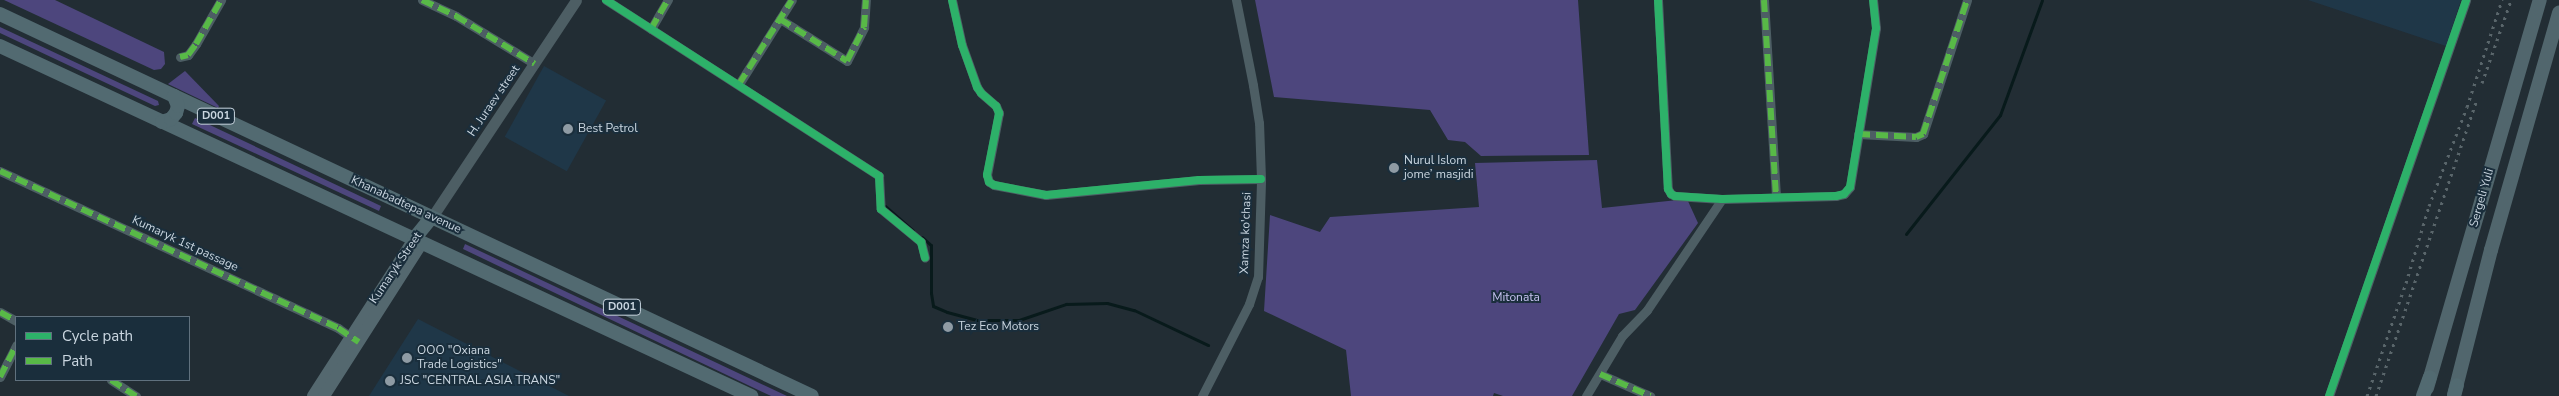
<!DOCTYPE html>
<html>
<head>
<meta charset="utf-8">
<style>
	body { margin:0 }
	#map { position:relative; width:2559px; height:396px; overflow:hidden; background:#222d34; font-family:"Nunito Sans",sans-serif }
	div>[style] { position:absolute }
	.built>* { inset:0; background:#1f3748; transform-origin:0 0 }
	.green>* { inset:0; background:#4d467d }
	.stream>* { height:3px; margin:-1.5px; padding:0 1.5px; transform-origin:1.5px; border-radius:1.5px; background:#081a1b }
	.minor>* { height:9px; margin:-4.5px; padding:0 4.5px; transform-origin:4.5px; border-radius:4.5px; background:#4d5e64 }
	.tertiary>* { height:11px; margin:-5.5px; padding:0 5.5px; transform-origin:5.5px; border-radius:5.5px; background:#4d5e64 }
	.secondary>* { height:12px; margin:-6px; padding:0 6px; transform-origin:6px; border-radius:6px; background:#54686f }
	.primary>* { height:14px; margin:-7px; padding:0 7px; transform-origin:7px; border-radius:7px; background:#51666d }
	.trunk>* { height:14px; margin:-7px; padding:0 7px; transform-origin:7px; border-radius:7px; background:#526a71 }
	.rail>* { height:3px; margin-top:-1.5px; transform-origin:0; background:repeating-linear-gradient(90deg,#5a666b 0 2.5px,transparent 0 7.5px) }
	.quiet>* { height:6px; margin-top:-3px; transform-origin:0; background:repeating-linear-gradient(90deg,#58b947 0 12px,transparent 0 18px) }
	.cycleway>* { height:8px; margin:-4px; padding:0 4px; transform-origin:4px; border-radius:4px; background:#2db169 }
	.dots>* { width:14px; height:14px; translate:-50% -50%; box-sizing:border-box; border:2px solid #1a2e3c; border-radius:50% }
	span { translate:-50% -50%; white-space:nowrap; text-align:center; line-height:1.15; -webkit-text-stroke:4px #1a2e3c; paint-order:stroke }
	.shield-label span { padding:1px 4px; background:#1a2e3c; border:1px solid; border-radius:4px; -webkit-text-stroke-width:0 }
	.shield-label { font-size:11px; color:#cad6e0; font-weight:700 }
	.street-label { font-size:12px; color:#cad6e0 }
	.poi-label { font-size:12px; color:#cad6e0 }
	.left { translate:0 -50%; text-align:left }
	.park-label { font-size:12px; color:#c7c3f0 }
	.legend { position:absolute; left:15px; top:316px; width:175px; height:65px; box-sizing:border-box; background:#1a2e3c; border:1px solid #60717e; margin:0; padding:6px 9px; list-style:none; font-size:15px; color:#cad6e0 }
	.legend li { display:flex; align-items:center; gap:10px; height:25px }
	.legend b { width:25px; border:1px solid #60717e }
</style>
</head>
<body>
<div id="map">
	<div class="built">
		<div style="clip-path:polygon(2308px 0,2461px 0,2446px 46px)"></div>
		<div style="left:544px;top:66px;width:71px;height:81px;rotate:29deg"></div>
		<div style="clip-path:polygon(418px 319px,569px 396px,369px 396px)"></div>
	</div>
	<div class="green">
		<div style="clip-path:polygon(4px 0,55px 0,164px 52px,165px 64px,161px 69px,154px 70px)"></div>
		<div style="clip-path:polygon(1255px 0,1578px 0,1589px 155px,1481px 156px,1465px 142px,1448px 140px,1430px 110px,1274px 97px)"></div>
		<div style="clip-path:polygon(0 27px,158px 101px,159px 105px,155px 106px,0 33px)"></div>
		<div style="clip-path:polygon(185px 71px,219px 106px,218px 108px,168px 84px)"></div>
		<div style="clip-path:polygon(195px 118px,381px 206px,379px 211px,192px 124px)"></div>
		<div style="clip-path:polygon(1597px 160px,1602px 208px,1687px 199px,1698px 223px,1635px 310px,1619px 314px,1572px 396px,1503px 396px,1494px 393px,1493px 396px,1351px 396px,1346px 350px,1264px 311px,1270px 215px,1320px 232px,1330px 217px,1479px 207px,1475px 163px)"></div>
		<div style="clip-path:polygon(465px 244px,787px 396px,771px 396px,463px 249px)"></div>
	</div>
	<div class="stream">
		<div style="left:885px;top:206px;width:37px;rotate:41deg"></div>
		<div style="left:1906px;top:234px;width:152px;rotate:-51.7deg"></div>
		<div style="left:2000px;top:115px;width:122px;rotate:-69.9deg"></div>
		<div style="left:922px;top:237px;width:12px;rotate:42deg"></div>
		<div style="left:931px;top:245px;width:48px;rotate:90deg"></div>
		<div style="left:931px;top:293px;width:13px;rotate:81deg"></div>
		<div style="left:933px;top:306px;width:15px;rotate:23deg"></div>
		<div style="left:947px;top:312px;width:30px;rotate:15deg"></div>
		<div style="left:976px;top:320px;width:43px"></div>
		<div style="left:1019px;top:320px;width:50px;rotate:-18.8deg"></div>
		<div style="left:1066px;top:304px;width:41px;rotate:-1.4deg"></div>
		<div style="left:1107px;top:303px;width:28px;rotate:15deg"></div>
		<div style="left:1134px;top:310px;width:82px;rotate:25.3deg"></div>
	</div>
	<div class="minor">
		<div style="left:422px;top:0;width:38px;rotate:25deg"></div>
		<div style="left:456px;top:16px;width:92px;rotate:31.3deg"></div>
		<div style="left:606px;top:0;width:325px;rotate:32.8deg"></div>
		<div style="left:879px;top:176px;width:33px;rotate:87deg"></div>
		<div style="left:881px;top:209px;width:52px;rotate:39.5deg"></div>
		<div style="left:921px;top:242px;width:16px;rotate:76deg"></div>
		<div style="left:952px;top:0;width:46px;rotate:77.5deg"></div>
		<div style="left:962px;top:45px;width:45px;rotate:70.3deg"></div>
		<div style="left:977px;top:87px;width:7px;rotate:56deg"></div>
		<div style="left:981px;top:93px;width:20px;rotate:41deg"></div>
		<div style="left:996px;top:106px;width:8px;rotate:67deg"></div>
		<div style="left:999px;top:113px;width:63px;rotate:101deg"></div>
		<div style="left:987px;top:175px;width:7px;rotate:74deg"></div>
		<div style="left:989px;top:182px;width:6px;rotate:31deg"></div>
		<div style="left:994px;top:185px;width:53px;rotate:10.9deg"></div>
		<div style="left:1046px;top:195px;width:154px;rotate:-5.6deg"></div>
		<div style="left:1199px;top:180px;width:62px;rotate:-0.9deg"></div>
		<div style="left:1658px;top:0;width:189px;rotate:87deg"></div>
		<div style="left:1668px;top:189px;width:6px;rotate:59deg"></div>
		<div style="left:1671px;top:194px;width:4px;rotate:27deg"></div>
		<div style="left:1675px;top:196px;width:47px;rotate:3.7deg"></div>
		<div style="left:1722px;top:199px;width:114px;rotate:-1.5deg"></div>
		<div style="left:1836px;top:196px;width:8px;rotate:-14deg"></div>
		<div style="left:1844px;top:194px;width:9px;rotate:-49deg"></div>
		<div style="left:1850px;top:187px;width:161px;rotate:-80.7deg"></div>
		<div style="left:1876px;top:28px;width:28px;rotate:-96deg"></div>
		<div style="left:1764px;top:0;width:197px;rotate:86.5deg"></div>
		<div style="left:780px;top:19px;width:79px;rotate:32.1deg"></div>
		<div style="left:847px;top:61px;width:38px;rotate:-63deg"></div>
		<div style="left:864px;top:27px;width:27px;rotate:-86deg"></div>
		<div style="left:651px;top:29px;width:34px;rotate:-60deg"></div>
		<div style="left:180px;top:57px;width:8px;rotate:-14deg"></div>
		<div style="left:188px;top:55px;width:14px;rotate:-54deg"></div>
		<div style="left:196px;top:44px;width:51px;rotate:-60.4deg"></div>
		<div style="left:739px;top:84px;width:99px;rotate:-57.8deg"></div>
		<div style="left:1858px;top:134px;width:58px;rotate:3deg"></div>
		<div style="left:1916px;top:137px;width:8px;rotate:-23deg"></div>
		<div style="left:1923px;top:134px;width:141px;rotate:-71.8deg"></div>
		<div style="left:0;top:171px;width:373px;rotate:24.9deg"></div>
		<div style="left:338px;top:328px;width:19px;rotate:35deg"></div>
		<div style="left:0;top:312px;width:18px;rotate:29deg"></div>
		<div style="left:1600px;top:374px;width:55px;rotate:23.7deg"></div>
		<div style="left:0;top:377px;width:36px;rotate:-63deg"></div>
		<div style="left:111px;top:380px;width:30px;rotate:33deg"></div>
		<div style="left:1202px;top:396px;width:103px;rotate:-62.9deg"></div>
		<div style="left:1249px;top:304px;width:28px;rotate:-72deg"></div>
		<div style="left:1258px;top:277px;width:98px;rotate:-88.2deg"></div>
		<div style="left:1261px;top:179px;width:56px;rotate:-92deg"></div>
		<div style="left:1259px;top:123px;width:38px;rotate:-99deg"></div>
		<div style="left:1253px;top:85px;width:87px;rotate:-101.3deg"></div>
		<div style="left:1586px;top:396px;width:70px;rotate:-59deg"></div>
		<div style="left:1622px;top:336px;width:36px;rotate:-46deg"></div>
		<div style="left:1647px;top:310px;width:134px;rotate:-56deg"></div>
		<div style="left:2329px;top:396px;width:419px;rotate:-70.9deg"></div>
	</div>
	<div class="tertiary">
		<div style="left:432px;top:217px;width:260px;rotate:-56.4deg"></div>
	</div>
	<div class="secondary">
		<div style="left:313px;top:396px;width:187px;rotate:-57.2deg"></div>
		<div style="left:324px;top:396px;width:182px;rotate:-57.4deg"></div>
	</div>
	<div class="primary">
		<div style="left:2427px;top:388px;width:404px;rotate:-73.8deg"></div>
		<div style="left:2454px;top:395px;width:150px;rotate:-75.7deg"></div>
		<div style="left:2491px;top:250px;width:247px;rotate:-74deg"></div>
	</div>
	<div class="trunk">
		<div style="left:0;top:14px;width:897px;rotate:25.19deg"></div>
		<div style="left:0;top:46px;width:829px;rotate:24.99deg"></div>
		<div style="left:162px;top:122px;width:9px;rotate:-18deg"></div>
		<div style="left:171px;top:119px;width:8px;rotate:-50deg"></div>
		<div style="left:176px;top:113px;width:7px;rotate:-74deg"></div>
		<div style="left:178px;top:106px;width:11px;rotate:-112deg"></div>
		<div style="left:414px;top:239px;width:28px;rotate:-51deg"></div>
		<div style="left:2423px;top:396px;width:20px;rotate:-70deg"></div>
		<div style="left:2454px;top:396px;width:11px;rotate:-75deg"></div>
	</div>
	<div class="rail">
		<div style="left:2482px;top:83px;width:88px;rotate:-70.7deg"></div>
		<div style="left:2367px;top:396px;width:120px;rotate:-71deg"></div>
		<div style="left:2406px;top:283px;width:80px;rotate:-73.4deg"></div>
		<div style="left:2429px;top:206px;width:106px;rotate:-69deg"></div>
		<div style="left:2467px;top:107px;width:113px;rotate:-71.9deg"></div>
		<div style="left:2376px;top:396px;width:314px;rotate:-71.2deg"></div>
	</div>
	<div class="quiet">
		<div style="left:422px;top:0;width:38px;rotate:25deg"></div>
		<div style="left:456px;top:16px;width:92px;rotate:31.3deg"></div>
		<div style="left:1764px;top:0;width:197px;rotate:86.5deg"></div>
		<div style="left:780px;top:19px;width:79px;rotate:32.1deg"></div>
		<div style="left:847px;top:61px;width:38px;rotate:-63deg"></div>
		<div style="left:864px;top:27px;width:27px;rotate:-86deg"></div>
		<div style="left:651px;top:29px;width:34px;rotate:-60deg"></div>
		<div style="left:180px;top:57px;width:8px;rotate:-14deg"></div>
		<div style="left:188px;top:55px;width:14px;rotate:-54deg"></div>
		<div style="left:196px;top:44px;width:51px;rotate:-60.4deg"></div>
		<div style="left:739px;top:84px;width:99px;rotate:-57.8deg"></div>
		<div style="left:1858px;top:134px;width:58px;rotate:3deg"></div>
		<div style="left:1916px;top:137px;width:8px;rotate:-23deg"></div>
		<div style="left:1923px;top:134px;width:141px;rotate:-71.8deg"></div>
		<div style="left:0;top:171px;width:373px;rotate:24.9deg"></div>
		<div style="left:338px;top:328px;width:25px;rotate:34deg"></div>
		<div style="left:0;top:312px;width:18px;rotate:29deg"></div>
		<div style="left:1600px;top:374px;width:55px;rotate:23.7deg"></div>
		<div style="left:0;top:377px;width:36px;rotate:-63deg"></div>
		<div style="left:111px;top:380px;width:30px;rotate:33deg"></div>
	</div>
	<div class="cycleway">
		<div style="left:606px;top:0;width:325px;rotate:32.8deg"></div>
		<div style="left:879px;top:176px;width:33px;rotate:87deg"></div>
		<div style="left:881px;top:209px;width:52px;rotate:39.5deg"></div>
		<div style="left:921px;top:242px;width:16px;rotate:76deg"></div>
		<div style="left:952px;top:0;width:46px;rotate:77.5deg"></div>
		<div style="left:962px;top:45px;width:45px;rotate:70.3deg"></div>
		<div style="left:977px;top:87px;width:7px;rotate:56deg"></div>
		<div style="left:981px;top:93px;width:20px;rotate:41deg"></div>
		<div style="left:996px;top:106px;width:8px;rotate:67deg"></div>
		<div style="left:999px;top:113px;width:63px;rotate:101deg"></div>
		<div style="left:987px;top:175px;width:7px;rotate:74deg"></div>
		<div style="left:989px;top:182px;width:6px;rotate:31deg"></div>
		<div style="left:994px;top:185px;width:53px;rotate:10.9deg"></div>
		<div style="left:1046px;top:195px;width:154px;rotate:-5.6deg"></div>
		<div style="left:1199px;top:180px;width:62px;rotate:-0.9deg"></div>
		<div style="left:1658px;top:0;width:189px;rotate:87deg"></div>
		<div style="left:1668px;top:189px;width:6px;rotate:59deg"></div>
		<div style="left:1671px;top:194px;width:4px;rotate:27deg"></div>
		<div style="left:1675px;top:196px;width:47px;rotate:3.7deg"></div>
		<div style="left:1722px;top:199px;width:114px;rotate:-1.5deg"></div>
		<div style="left:1836px;top:196px;width:8px;rotate:-14deg"></div>
		<div style="left:1844px;top:194px;width:9px;rotate:-49deg"></div>
		<div style="left:1850px;top:187px;width:161px;rotate:-80.7deg"></div>
		<div style="left:1876px;top:28px;width:28px;rotate:-96deg"></div>
		<div style="left:2329px;top:396px;width:419px;rotate:-70.9deg"></div>
	</div>
	<div class="dots">
		<div style="left:568px;top:129px;background:#8f9ba4"></div>
		<div style="left:1394px;top:168px;background:#8f9ba4"></div>
		<div style="left:948px;top:327px;background:#8f9ba4"></div>
		<div style="left:407px;top:358px;background:#8f9ba4"></div>
		<div style="left:390px;top:381px;background:#8f9ba4"></div>
	</div>
	<div class="shield-label">
		<span style="left:216px;top:116px">D001</span>
		<span style="left:622px;top:307px">D001</span>
	</div>
	<div class="street-label">
		<span style="left:494px;top:101px;rotate:-56deg">H. Juraev street</span>
		<span style="left:2482px;top:198px;rotate:-74deg">Sergeli Yuli</span>
		<span style="left:406px;top:205px;rotate:25deg">Khanabadtepa avenue</span>
		<span style="left:1246px;top:233px;rotate:-88deg">Xamza ko'chasi</span>
		<span style="left:185px;top:244px;rotate:25deg">Kumaryk 1st passage</span>
		<span style="left:396px;top:268px;rotate:-56deg">Kumaryk Street</span>
	</div>
	<div class="poi-label">
		<span class="left" style="left:578px;top:129px">Best Petrol</span>
		<span class="left" style="left:1404px;top:168px">Nurul Islom<br>jome’ masjidi</span>
		<span class="left" style="left:958px;top:327px">Tez Eco Motors</span>
		<span class="left" style="left:417px;top:358px">ООО "Oxiana<br>Trade Logistics"</span>
		<span class="left" style="left:400px;top:381px">JSC "CENTRAL ASIA TRANS"</span>
	</div>
	<div class="park-label">
		<span style="left:1516px;top:298px">Mitonata</span>
	</div>
	<ul class="legend">
	<li><b style="height:6px;background:#2db169"></b>Cycle path</li>
	<li><b style="height:6px;background:#58b947"></b>Path</li>
	</ul>
</div>
</body>
</html>
